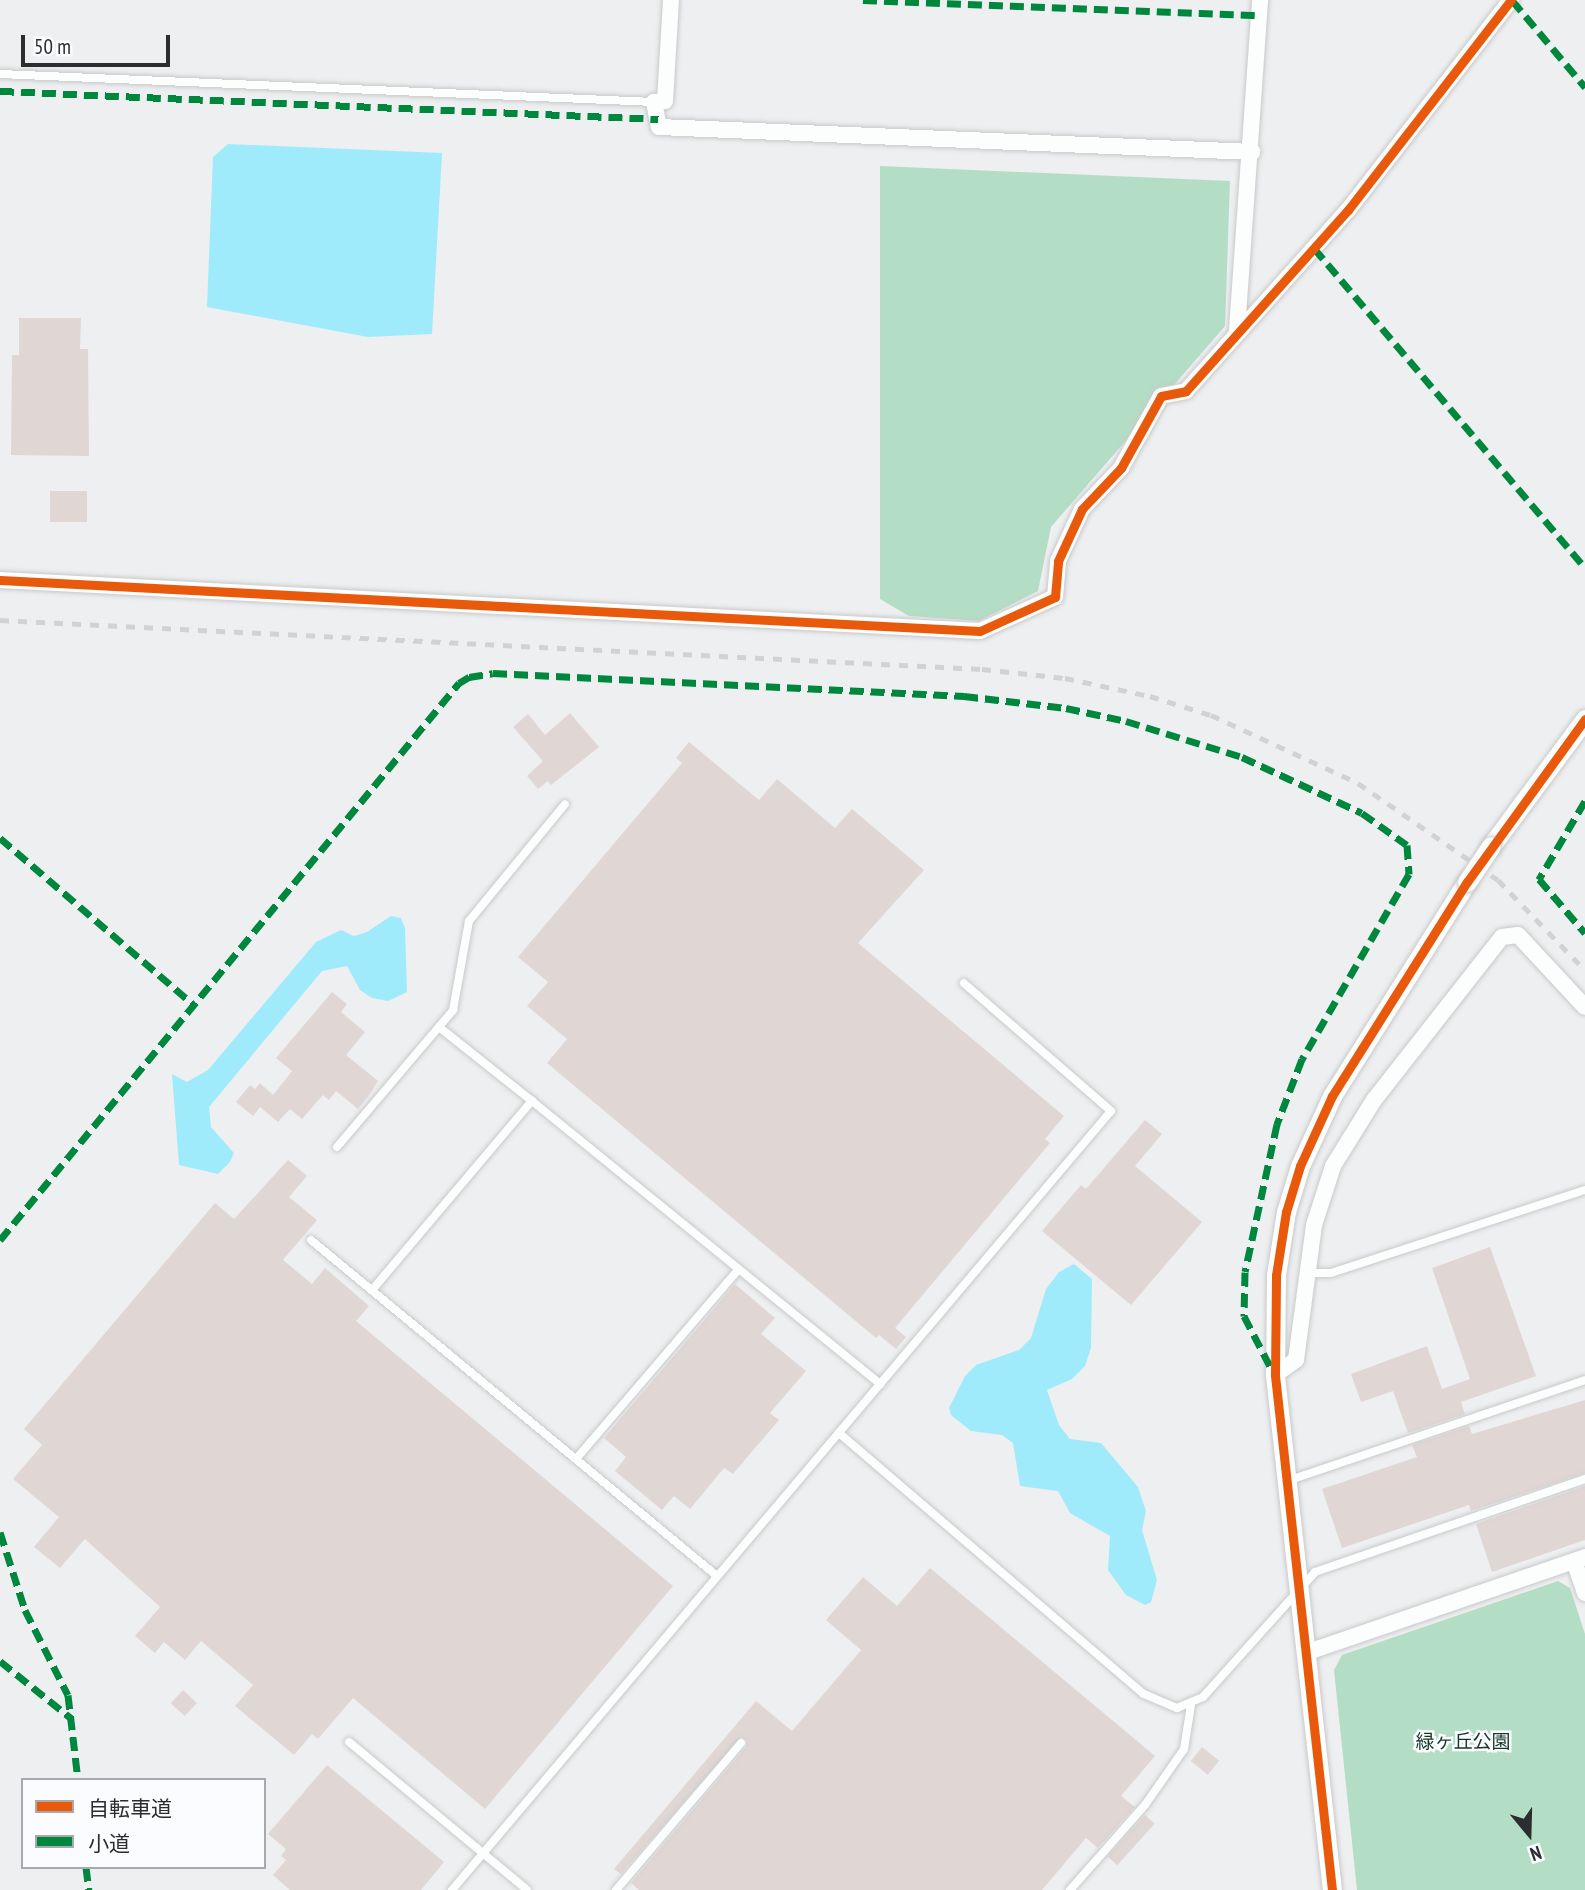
<!DOCTYPE html>
<html>
<head>
<meta charset="utf-8">
<style>
	body { margin:0 }
	#map { position:relative; width:1585px; height:1890px; overflow:hidden; background:#eeeff1; font-family:"PT Sans Narrow","Noto Sans JP",sans-serif }
	div>[style] { position:absolute }
	.green>* { inset:0; background:#b4ddc5 }
	.water>* { inset:0; background:#a0ebfb }
	.building>* { inset:0; background:#e0d7d5; transform-origin:0 0 }
	.roads { filter:drop-shadow(0 0 2px #c9c9ca) drop-shadow(0 0 2px #c9c9ca) }
	.service>* { height:8px; margin:-4px; padding:0 4px; transform-origin:4px; border-radius:4px; background:#fcfdfd }
	.minor>* { height:16px; margin:-8px; padding:0 8px; transform-origin:8px; border-radius:8px; background:#fcfdfd }
	.tertiary>* { height:19px; margin:-9.5px; padding:0 9.5px; transform-origin:9.5px; border-radius:9.5px; background:#fcfdfd }
	.rail>* { height:5px; margin-top:-2.5px; transform-origin:0; background:repeating-linear-gradient(90deg,#d2d2d3 0 9px,transparent 0 18px) }
	.bridges { filter:drop-shadow(0 0 2px #c9c9ca) drop-shadow(0 0 2px #c9c9ca) }
	.tertiary-bridge>* { height:19px; margin:-9.5px; padding:0 9.5px; transform-origin:9.5px; border-radius:9.5px; background:#fcfdfd }
	.quiet>* { height:7px; margin-top:-3.5px; transform-origin:0; background:repeating-linear-gradient(90deg,#00873e 0 14px,transparent 0 21px) }
	.cycleway>* { height:9px; margin:-4.5px; padding:0 4.5px; transform-origin:4.5px; border-radius:4.5px; background:#e8590c }
	span { translate:-50% -50%; white-space:nowrap; text-align:center; line-height:1.15; -webkit-text-stroke:5px #fafcff; paint-order:stroke }
	.park-label { font-size:19px; color:#143623 }
	.legend { position:absolute; left:21px; top:1778px; width:245px; height:91px; box-sizing:border-box; background:#fafcff; border:2px solid #a8a9ab; margin:0; padding:9px 12px; list-style:none; font-size:21px; color:#2c2d2e }
	.legend li { display:flex; align-items:center; gap:14px; height:35px }
	.legend b { width:35px; border:2px solid #a8a9ab }
	.north { position:absolute; left:1494px; top:1799px; width:70px; height:70px; -webkit-text-stroke:5px #fafcff; paint-order:stroke; rotate:161deg; font-size:19px; font-weight:700; line-height:28px; text-align:center; color:#2c2d2e }
	.north::after { content:''; display:block; margin:auto; width:24px; height:32px; background:#2c2d2e; clip-path:polygon(50% 0,100% 100%,50% 72%,0 100%) }
	.scale { position:absolute; left:21px; top:35px; width:149px; height:32px; box-sizing:border-box; border:4px solid #2c2d2e; border-top:0; padding-left:9px; font-size:21px; line-height:24px; white-space:nowrap; color:#2c2d2e; -webkit-text-stroke:5px #fafcff; paint-order:stroke }
</style>
</head>
<body>
<div id="map">
	<div class="green">
		<div style="clip-path:polygon(880px 166px,1230px 181px,1225px 326px,1051px 527px,1038px 591px,979px 621px,909px 616px,880px 599px)"></div>
		<div style="clip-path:polygon(1558px 1581px,1570px 1588px,1585px 1634px,1585px 1890px,1357px 1890px,1334px 1670px,1342px 1655px)"></div>
	</div>
	<div class="water">
		<div style="clip-path:polygon(228px 144px,442px 153px,432px 334px,368px 337px,207px 307px,213px 157px)"></div>
		<div style="clip-path:polygon(391px 916px,401px 918px,405px 928px,407px 992px,388px 1001px,372px 998px,360px 990px,347px 966px,322px 971px,209px 1107px,211px 1127px,234px 1153px,230px 1162px,218px 1174px,179px 1165px,172px 1074px,187px 1082px,208px 1070px,316px 942px,341px 930px,354px 936px,367px 932px)"></div>
		<div style="clip-path:polygon(1074px 1264px,1092px 1279px,1091px 1348px,1085px 1366px,1072px 1379px,1047px 1390px,1059px 1425px,1070px 1439px,1101px 1443px,1138px 1487px,1146px 1511px,1142px 1530px,1157px 1580px,1151px 1602px,1145px 1605px,1126px 1595px,1108px 1570px,1110px 1536px,1070px 1513px,1058px 1491px,1020px 1486px,1013px 1443px,1002px 1435px,971px 1431px,951px 1415px,949px 1408px,965px 1376px,976px 1365px,1019px 1350px,1031px 1338px,1046px 1289px,1059px 1272px)"></div>
	</div>
	<div class="building">
		<div style="clip-path:polygon(19px 318px,81px 318px,80px 349px,88px 349px,89px 456px,11px 455px,12px 355px,19px 355px)"></div>
		<div style="left:50px;top:491px;width:37px;height:31px"></div>
		<div style="clip-path:polygon(570px 713px,599px 747px,551px 785px,548px 781px,538px 789px,527px 776px,543px 761px,513px 727px,528px 714px,545px 735px)"></div>
		<div style="clip-path:polygon(689px 742px,759px 800px,777px 779px,835px 828px,852px 809px,924px 870px,858px 943px,1064px 1116px,1045px 1139px,1050px 1143px,895px 1328px,906px 1337px,896px 1349px,879px 1335px,876px 1338px,547px 1063px,567px 1039px,527px 1006px,548px 982px,518px 957px,682px 763px,676px 758px)"></div>
		<div style="clip-path:polygon(332px 992px,347px 1004px,341px 1012px,365px 1032px,346px 1055px,378px 1081px,370px 1094px,358px 1109px,336px 1091px,329px 1100px,323px 1095px,302px 1119px,290px 1109px,278px 1122px,260px 1107px,253px 1116px,236px 1102px,250px 1085px,255px 1089px,260px 1083px,273px 1095px,292px 1071px,276px 1058px)"></div>
		<div style="clip-path:polygon(1145px 1120px,1162px 1134px,1135px 1166px,1202px 1222px,1131px 1305px,1042px 1231px,1081px 1185px,1086px 1189px)"></div>
		<div style="clip-path:polygon(288px 1160px,307px 1176px,289px 1197px,317px 1220px,283px 1260px,312px 1284px,325px 1268px,369px 1306px,356px 1321px,673px 1586px,485px 1809px,353px 1698px,318px 1739px,312px 1734px,294px 1755px,235px 1706px,253px 1685px,201px 1641px,185px 1660px,164px 1642px,155px 1653px,135px 1636px,160px 1607px,85px 1539px,60px 1568px,34px 1547px,59px 1517px,13px 1479px,42px 1445px,24px 1429px,215px 1203px,234px 1219px)"></div>
		<div style="clip-path:polygon(1490px 1247px,1536px 1376px,1461px 1402px,1465px 1414px,1408px 1433px,1393px 1391px,1361px 1402px,1351px 1374px,1427px 1346px,1442px 1389px,1470px 1379px,1432px 1268px)"></div>
		<div style="clip-path:polygon(735px 1284px,775px 1318px,761px 1334px,806px 1371px,770px 1413px,779px 1420px,733px 1474px,724px 1468px,690px 1509px,674px 1496px,662px 1510px,615px 1471px,626px 1457px,604px 1438px)"></div>
		<div style="clip-path:polygon(1585px 1400px,1585px 1473px,1471px 1511px,1469px 1505px,1342px 1548px,1322px 1489px,1417px 1457px,1412px 1445px,1469px 1426px,1472px 1434px)"></div>
		<div style="clip-path:polygon(1585px 1486px,1585px 1540px,1492px 1572px,1476px 1524px)"></div>
		<div style="clip-path:polygon(930px 1568px,1155px 1756px,1121px 1796px,1135px 1807px,1098px 1848px,1086px 1838px,1042px 1890px,639px 1890px,631px 1883px,746px 1747px,747px 1740px,741px 1737px,621px 1874px,614px 1869px,756px 1701px,792px 1731px,861px 1650px,826px 1620px,863px 1577px,897px 1606px)"></div>
		<div style="left:183px;top:1690px;width:19px;height:18px;rotate:43deg"></div>
		<div style="left:1202px;top:1747px;width:22px;height:18px;rotate:39deg"></div>
		<div style="clip-path:polygon(327px 1765px,444px 1862px,421px 1890px,290px 1890px,273px 1875px,286px 1860px,281px 1856px,286px 1849px,268px 1834px)"></div>
		<div style="left:1145px;top:1815px;width:13px;height:56px;rotate:42deg"></div>
	</div>
	<div class="roads">
		<div class="service">
			<div style="left:0;top:74px;width:655px;rotate:2.45deg"></div>
			<div style="left:439px;top:1027px;width:119px;rotate:38.5deg"></div>
			<div style="left:337px;top:1147px;width:180px;rotate:-49.7deg"></div>
			<div style="left:453px;top:1010px;width:90px;rotate:-79.8deg"></div>
			<div style="left:469px;top:921px;width:151px;rotate:-50.6deg"></div>
			<div style="left:311px;top:1240px;width:527px;rotate:39.61deg"></div>
			<div style="left:1307px;top:1273px;width:24px"></div>
			<div style="left:1331px;top:1273px;width:267px;rotate:-18.1deg"></div>
			<div style="left:372px;top:1290px;width:248px;rotate:-49.8deg"></div>
			<div style="left:532px;top:1101px;width:449px;rotate:39.1deg"></div>
			<div style="left:839px;top:1433px;width:401px;rotate:40.6deg"></div>
			<div style="left:1144px;top:1694px;width:36px;rotate:23deg"></div>
			<div style="left:1177px;top:1708px;width:28px;rotate:-23deg"></div>
			<div style="left:1203px;top:1697px;width:168px;rotate:-48.1deg"></div>
			<div style="left:1315px;top:1572px;width:286px;rotate:-19deg"></div>
			<div style="left:576px;top:1459px;width:250px;rotate:-49.4deg"></div>
			<div style="left:1287px;top:1481px;width:315px;rotate:-18.7deg"></div>
			<div style="left:349px;top:1742px;width:231px;rotate:39.7deg"></div>
			<div style="left:452px;top:1890px;width:1020px;rotate:-49.77deg"></div>
			<div style="left:1111px;top:1111px;width:195px;rotate:-139deg"></div>
			<div style="left:616px;top:1890px;width:193px;rotate:-49.6deg"></div>
			<div style="left:1070px;top:1890px;width:113px;rotate:-48.6deg"></div>
			<div style="left:1145px;top:1805px;width:68px;rotate:-55.1deg"></div>
			<div style="left:1184px;top:1749px;width:45px;rotate:-81deg"></div>
		</div>
		<div class="minor">
			<div style="left:671px;top:0;width:101px;rotate:93.4deg"></div>
			<div style="left:665px;top:101px;width:11px;rotate:175deg"></div>
			<div style="left:654px;top:102px;width:25px;rotate:79deg"></div>
			<div style="left:659px;top:127px;width:594px;rotate:2.41deg"></div>
			<div style="left:1237px;top:330px;width:331px;rotate:-86deg"></div>
			<div style="left:0;top:580px;width:981px;rotate:2.98deg"></div>
			<div style="left:980px;top:631px;width:82px;rotate:-24.4deg"></div>
			<div style="left:1055px;top:597px;width:36px;rotate:-85deg"></div>
			<div style="left:1058px;top:561px;width:57px;rotate:-65.2deg"></div>
			<div style="left:1082px;top:509px;width:57px;rotate:-46.4deg"></div>
			<div style="left:1121px;top:468px;width:82px;rotate:-60.9deg"></div>
			<div style="left:1161px;top:396px;width:25px;rotate:-11deg"></div>
			<div style="left:1186px;top:391px;width:243px;rotate:-48.2deg"></div>
			<div style="left:1348px;top:210px;width:266px;rotate:-52.2deg"></div>
			<div style="left:1275px;top:1375px;width:26px;rotate:-36deg"></div>
			<div style="left:1296px;top:1360px;width:136px;rotate:-82.4deg"></div>
			<div style="left:1314px;top:1225px;width:62px;rotate:-72.1deg"></div>
			<div style="left:1333px;top:1166px;width:78px;rotate:-58.2deg"></div>
			<div style="left:1374px;top:1100px;width:207px;rotate:-51.9deg"></div>
			<div style="left:1502px;top:937px;width:16px;rotate:-7deg"></div>
			<div style="left:1518px;top:935px;width:98px;rotate:47.1deg"></div>
			<div style="left:1574px;top:1561px;width:34px;rotate:71deg"></div>
			<div style="left:1308px;top:1652px;width:293px;rotate:-18.9deg"></div>
		</div>
		<div class="tertiary">
			<div style="left:1491px;top:846px;width:158px;rotate:-53.5deg"></div>
			<div style="left:1332px;top:1890px;width:518px;rotate:-96.32deg"></div>
			<div style="left:1275px;top:1375px;width:100px;rotate:-89.4deg"></div>
			<div style="left:1276px;top:1275px;width:64px;rotate:-81deg"></div>
			<div style="left:1286px;top:1212px;width:48px;rotate:-73.1deg"></div>
			<div style="left:1300px;top:1166px;width:77px;rotate:-65.4deg"></div>
			<div style="left:1332px;top:1096px;width:253px;rotate:-57.8deg"></div>
		</div>
	</div>
	<div class="rail">
		<div style="left:0;top:620px;width:983px;rotate:2.86deg"></div>
		<div style="left:982px;top:669px;width:83px;rotate:6.2deg"></div>
		<div style="left:1065px;top:678px;width:87px;rotate:12deg"></div>
		<div style="left:1150px;top:696px;width:64px;rotate:17.3deg"></div>
		<div style="left:1211px;top:715px;width:162px;rotate:24.8deg"></div>
		<div style="left:1358px;top:783px;width:170px;rotate:34.7deg"></div>
		<div style="left:1498px;top:880px;width:125px;rotate:46deg"></div>
	</div>
	<div class="bridges">
		<div class="tertiary-bridge">
			<div style="left:1467px;top:882px;width:43px;rotate:-56.3deg"></div>
		</div>
	</div>
	<div class="quiet">
		<div style="left:863px;top:0;width:396px;rotate:2.2deg"></div>
		<div style="left:1512px;top:0;width:114px;rotate:50deg"></div>
		<div style="left:0;top:91px;width:659px;rotate:2.44deg"></div>
		<div style="left:1314px;top:248px;width:419px;rotate:49.7deg"></div>
		<div style="left:1585px;top:801px;width:91px;rotate:120.5deg"></div>
		<div style="left:1539px;top:879px;width:71px;rotate:49.6deg"></div>
		<div style="left:0;top:838px;width:255px;rotate:40.7deg"></div>
		<div style="left:0;top:1240px;width:722px;rotate:-50.51deg"></div>
		<div style="left:459px;top:683px;width:12px;rotate:-31deg"></div>
		<div style="left:469px;top:677px;width:24px;rotate:-9deg"></div>
		<div style="left:493px;top:673px;width:472px;rotate:2.8deg"></div>
		<div style="left:964px;top:696px;width:103px;rotate:6.7deg"></div>
		<div style="left:1066px;top:708px;width:61px;rotate:12.2deg"></div>
		<div style="left:1126px;top:721px;width:121px;rotate:17.2deg"></div>
		<div style="left:1242px;top:757px;width:132px;rotate:25deg"></div>
		<div style="left:1362px;top:813px;width:55px;rotate:35.4deg"></div>
		<div style="left:1407px;top:845px;width:29px;rotate:86deg"></div>
		<div style="left:1409px;top:874px;width:214px;rotate:120deg"></div>
		<div style="left:1302px;top:1059px;width:70px;rotate:111deg"></div>
		<div style="left:1277px;top:1124px;width:151px;rotate:102.2deg"></div>
		<div style="left:1245px;top:1272px;width:44px;rotate:91.3deg"></div>
		<div style="left:1244px;top:1316px;width:63px;rotate:62.6deg"></div>
		<div style="left:0;top:1532px;width:82px;rotate:72.2deg"></div>
		<div style="left:25px;top:1610px;width:95px;rotate:63.2deg"></div>
		<div style="left:68px;top:1695px;width:86px;rotate:83.3deg"></div>
		<div style="left:0;top:1661px;width:91px;rotate:38.8deg"></div>
		<div style="left:86px;top:1867px;width:23px;rotate:83deg"></div>
	</div>
	<div class="cycleway">
		<div style="left:0;top:580px;width:981px;rotate:2.98deg"></div>
		<div style="left:980px;top:631px;width:82px;rotate:-24.4deg"></div>
		<div style="left:1055px;top:597px;width:36px;rotate:-85deg"></div>
		<div style="left:1058px;top:561px;width:57px;rotate:-65.2deg"></div>
		<div style="left:1082px;top:509px;width:57px;rotate:-46.4deg"></div>
		<div style="left:1121px;top:468px;width:82px;rotate:-60.9deg"></div>
		<div style="left:1161px;top:396px;width:25px;rotate:-11deg"></div>
		<div style="left:1186px;top:391px;width:243px;rotate:-48.2deg"></div>
		<div style="left:1348px;top:210px;width:266px;rotate:-52.2deg"></div>
		<div style="left:1332px;top:1890px;width:518px;rotate:-96.32deg"></div>
		<div style="left:1275px;top:1375px;width:100px;rotate:-89.4deg"></div>
		<div style="left:1276px;top:1275px;width:64px;rotate:-81deg"></div>
		<div style="left:1286px;top:1212px;width:48px;rotate:-73.1deg"></div>
		<div style="left:1300px;top:1166px;width:77px;rotate:-65.4deg"></div>
		<div style="left:1332px;top:1096px;width:253px;rotate:-57.8deg"></div>
		<div style="left:1467px;top:882px;width:201px;rotate:-54.1deg"></div>
	</div>
	<div class="park-label">
		<span style="left:1463px;top:1742px">緑ヶ丘公園</span>
	</div>
	<ul class="legend">
	<li><b style="height:9px;background:#e8590c"></b>自転車道</li>
	<li><b style="height:9px;background:#00873e"></b>小道</li>
	</ul>
	<div class="north">N</div>
	<div class="scale">50 m</div>
</div>
</body>
</html>
